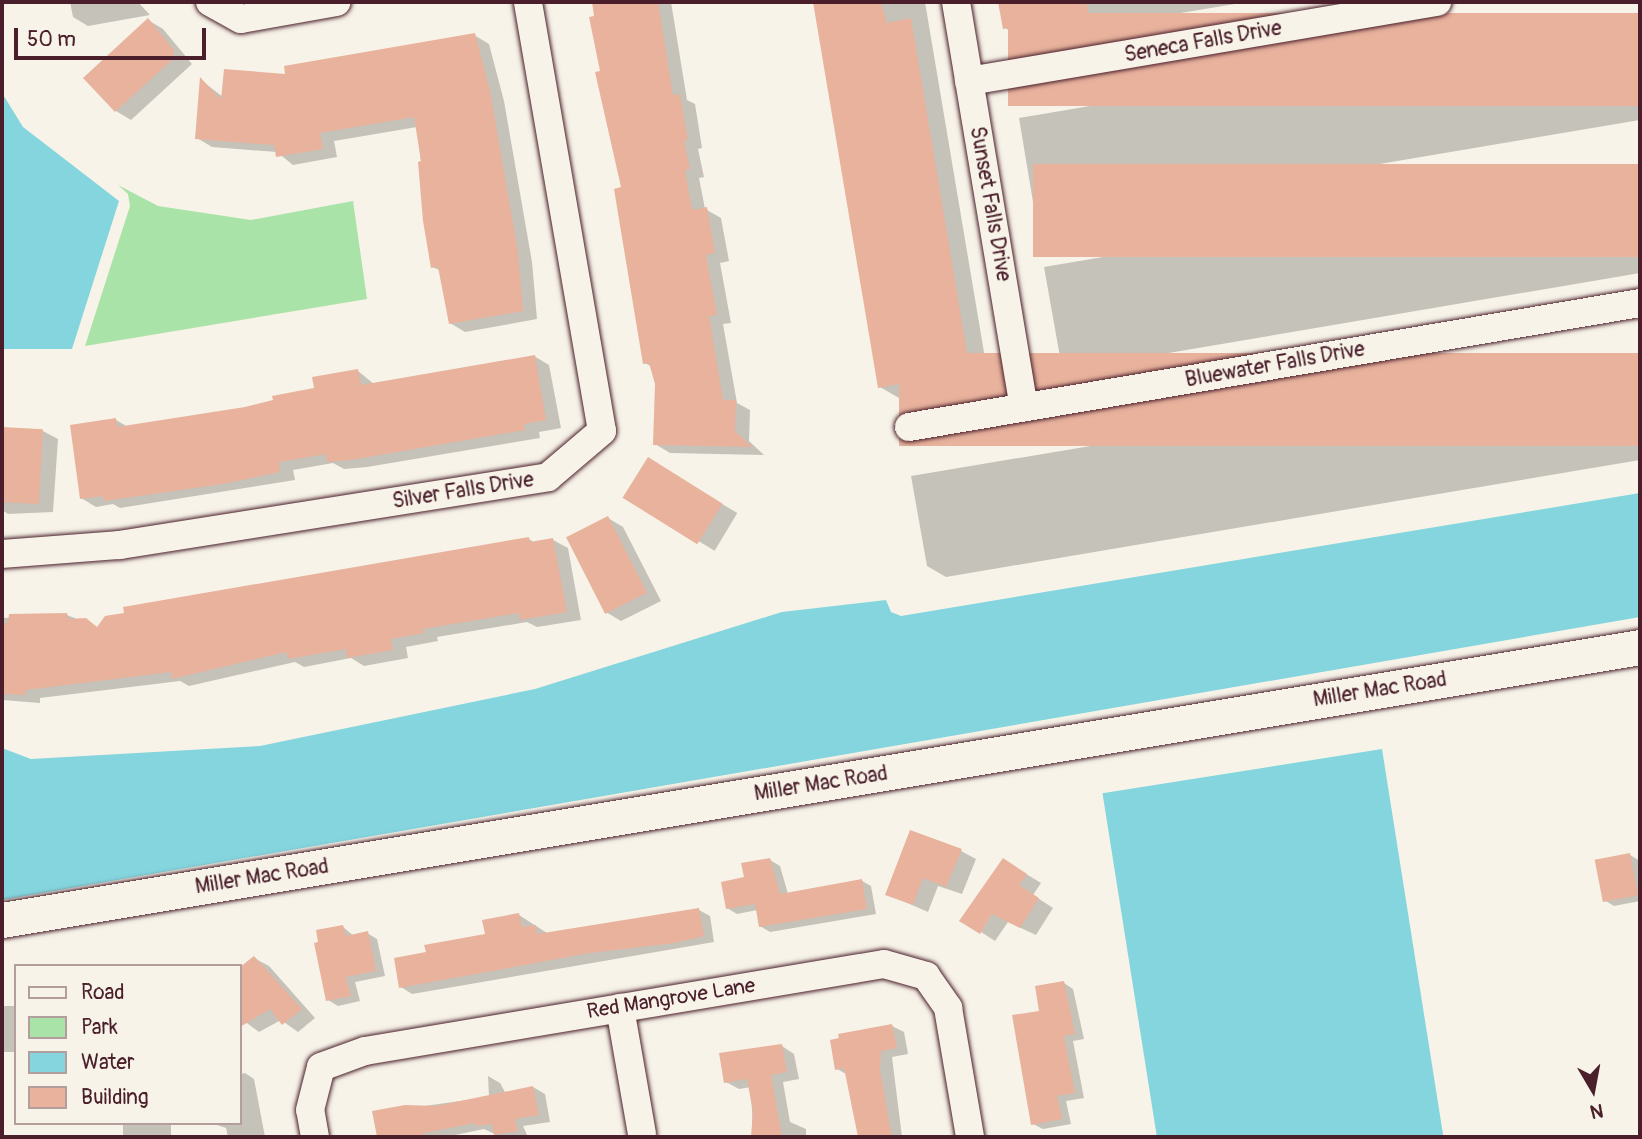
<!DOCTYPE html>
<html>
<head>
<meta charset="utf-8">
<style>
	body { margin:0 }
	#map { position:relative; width:1642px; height:1139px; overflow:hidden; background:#f7f3e8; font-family:Pangolin,sans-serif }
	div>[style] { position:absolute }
	.green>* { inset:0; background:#aae3a7 }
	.water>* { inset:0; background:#84d5de; transform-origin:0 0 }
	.shadow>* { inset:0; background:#0003; transform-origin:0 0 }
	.building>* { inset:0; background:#e8b29d; transform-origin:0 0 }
	.roads { filter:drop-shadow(0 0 2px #4a1f2b) drop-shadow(0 0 2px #4a1f2b) }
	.minor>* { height:28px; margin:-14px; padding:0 14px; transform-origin:14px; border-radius:14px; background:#f7f3e8 }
	.tertiary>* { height:35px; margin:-17.5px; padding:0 17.5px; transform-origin:17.5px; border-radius:17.5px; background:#f7f3e8 }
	span { translate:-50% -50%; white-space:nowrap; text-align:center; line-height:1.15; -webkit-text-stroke:5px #f7f3e8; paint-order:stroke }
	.street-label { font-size:21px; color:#4a1f2b }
	.frame { position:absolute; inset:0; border:4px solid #4a1f2b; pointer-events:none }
	.legend { position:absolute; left:14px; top:964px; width:228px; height:161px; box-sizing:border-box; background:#f7f3e8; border:2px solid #b29e9c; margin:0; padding:9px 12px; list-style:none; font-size:21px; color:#4a1f2b }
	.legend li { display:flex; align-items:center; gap:14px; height:35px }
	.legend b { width:35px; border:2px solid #b29e9c }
	.north { position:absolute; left:1558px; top:1055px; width:70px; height:70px; -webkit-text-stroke:5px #f7f3e8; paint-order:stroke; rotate:170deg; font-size:19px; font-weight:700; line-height:28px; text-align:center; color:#4a1f2b }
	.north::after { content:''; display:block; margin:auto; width:24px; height:32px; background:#4a1f2b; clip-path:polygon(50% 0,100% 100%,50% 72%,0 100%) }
	.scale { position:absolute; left:14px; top:28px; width:192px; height:32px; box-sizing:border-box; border:4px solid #4a1f2b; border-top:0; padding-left:9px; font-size:21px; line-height:24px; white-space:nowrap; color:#4a1f2b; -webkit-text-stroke:5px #f7f3e8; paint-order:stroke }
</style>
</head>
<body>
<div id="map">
	<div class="green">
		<div style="clip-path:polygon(118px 185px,158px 206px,251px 220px,353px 201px,367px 299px,85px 346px,130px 206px,128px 194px)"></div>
	</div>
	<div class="water">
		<div style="clip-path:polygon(2px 93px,23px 127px,119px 201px,72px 349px,2px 349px)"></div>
		<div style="clip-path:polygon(1640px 493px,1640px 617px,2px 900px,2px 748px,31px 759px,260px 746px,535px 689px,782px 612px,886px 600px,891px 612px,901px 616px)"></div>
		<div style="left:1382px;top:749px;width:393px;height:283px;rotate:81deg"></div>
	</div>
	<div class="shadow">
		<div style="clip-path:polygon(70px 2px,138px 2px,150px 15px,88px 26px,73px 17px)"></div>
		<div style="clip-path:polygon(593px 2px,671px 2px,687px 100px,695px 104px,702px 148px,698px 149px,704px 177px,699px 178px,705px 209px,721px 218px,729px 261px,720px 263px,731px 323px,723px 324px,737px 403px,750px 410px,749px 441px,764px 455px,670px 453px,655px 444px,657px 384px,652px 367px,645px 363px,623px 189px,597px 73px,602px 72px)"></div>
		<div style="clip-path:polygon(814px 2px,925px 2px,989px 382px,899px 398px,880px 387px)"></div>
		<div style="clip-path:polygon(1000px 2px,1247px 2px,1024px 39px,1005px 28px)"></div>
		<div style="clip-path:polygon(1640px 13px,1640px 120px,1054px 219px,1034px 208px,1019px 118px)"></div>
		<div style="clip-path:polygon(148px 20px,163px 29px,192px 64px,131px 120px,116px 111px,86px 78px)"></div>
		<div style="clip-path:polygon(474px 35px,489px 44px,504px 101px,532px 262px,537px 319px,465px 332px,450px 323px,441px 271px,433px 267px,417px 127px,334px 141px,337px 157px,293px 165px,277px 152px,212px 147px,197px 138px,201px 80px,223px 97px,287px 76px)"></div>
		<div style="clip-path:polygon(1640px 166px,1640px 273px,1080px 368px,1060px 357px,1044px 267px)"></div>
		<div style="clip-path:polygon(1640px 354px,1640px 460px,946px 577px,927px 566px,911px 476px)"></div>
		<div style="clip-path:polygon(534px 356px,549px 365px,561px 428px,539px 432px,540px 438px,367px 467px,344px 469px,333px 463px,293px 470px,295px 480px,120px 508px,113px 504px,96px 507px,81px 498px,116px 420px,128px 427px,246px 409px,316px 390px,358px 371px,374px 384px)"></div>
		<div style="clip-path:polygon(2px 429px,43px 431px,58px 439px,53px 512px,8px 514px,2px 510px)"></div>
		<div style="left:649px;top:460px;width:103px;height:44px;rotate:31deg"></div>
		<div style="clip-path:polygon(608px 518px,623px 527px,661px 601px,621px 621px,606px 612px)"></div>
		<div style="clip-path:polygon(529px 539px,535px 543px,553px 540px,568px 548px,581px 620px,537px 627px,527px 622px,437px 637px,438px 641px,406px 647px,408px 658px,364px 666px,351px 658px,304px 667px,295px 662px,189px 686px,180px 681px,40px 698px,40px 703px,2px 700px,2px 618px,67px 615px,99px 628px)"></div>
		<div style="clip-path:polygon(961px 851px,976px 859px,962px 894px,938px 886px,928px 912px,887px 894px)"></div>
		<div style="clip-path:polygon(1630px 855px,1640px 861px,1640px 901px,1614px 906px,1604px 900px)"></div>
		<div style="clip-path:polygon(770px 860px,780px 866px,788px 894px,862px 881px,871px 886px,876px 914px,770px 932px,760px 926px,757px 910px,737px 914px,727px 908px,746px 879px)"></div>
		<div style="clip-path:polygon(1018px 869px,1041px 883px,1033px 895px,1053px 908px,1036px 935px,1008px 922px,995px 941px,981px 932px)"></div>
		<div style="clip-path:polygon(699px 910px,710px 916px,714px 942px,412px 994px,401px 987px,428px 954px,487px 935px,519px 915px,547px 933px)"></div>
		<div style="clip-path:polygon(343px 927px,354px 936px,367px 933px,377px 939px,385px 976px,355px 982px,360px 1001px,338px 1006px,328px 1000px)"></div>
		<div style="clip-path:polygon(254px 958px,269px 966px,315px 1018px,298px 1032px,281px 1020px,259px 1032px,240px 1018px,240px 969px)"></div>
		<div style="clip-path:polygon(1064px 983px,1073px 989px,1084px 1039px,1073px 1041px,1084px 1098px,1066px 1101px,1071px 1124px,1043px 1129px,1033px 1124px,1041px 1012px)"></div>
		<div style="left:16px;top:1006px;width:46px;height:14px;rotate:90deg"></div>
		<div style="clip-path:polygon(892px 1026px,904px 1032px,908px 1054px,892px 1057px,902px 1137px,860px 1137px,848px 1075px,837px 1069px)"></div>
		<div style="clip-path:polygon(782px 1046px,794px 1054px,799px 1079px,783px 1082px,790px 1122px,806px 1129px,806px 1137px,753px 1137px,751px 1087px,739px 1089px,726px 1082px)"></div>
		<div style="clip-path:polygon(245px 1073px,254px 1079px,265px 1137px,228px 1137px,226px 1128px,211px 1123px,240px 1123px,240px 1074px)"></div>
		<div style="clip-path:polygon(488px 1076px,500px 1083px,506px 1094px,533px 1087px,545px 1094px,550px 1122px,523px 1126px,528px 1137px,501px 1137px,484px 1129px,445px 1137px,378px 1137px,374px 1113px,489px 1097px)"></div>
		<div style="left:123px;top:1123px;width:48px;height:14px"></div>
	</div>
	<div class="building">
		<div style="clip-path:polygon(592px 2px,658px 2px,673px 95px,680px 94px,688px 140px,684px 141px,690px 169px,685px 170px,692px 210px,707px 207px,715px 253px,706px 255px,717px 315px,709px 316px,723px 400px,736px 400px,735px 431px,752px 447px,653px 445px,655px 384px,649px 363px,643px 364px,639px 340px,614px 189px,621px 187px,595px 72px,600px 71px,589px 17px,594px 16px)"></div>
		<div style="clip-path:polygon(813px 2px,881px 2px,887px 23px,911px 18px,970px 371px,878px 388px)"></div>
		<div style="clip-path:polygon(998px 2px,1087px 2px,1088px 13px,1003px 29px)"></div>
		<div style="left:1640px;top:13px;width:93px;height:632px;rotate:90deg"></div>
		<div style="clip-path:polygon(148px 18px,174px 50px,174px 58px,115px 112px,83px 78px)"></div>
		<div style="clip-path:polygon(475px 33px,490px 91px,518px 252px,523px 311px,449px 324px,438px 267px,431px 268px,423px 221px,418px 162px,421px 161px,414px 117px,320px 133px,323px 149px,276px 157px,274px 145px,195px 139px,200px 77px,221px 100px,224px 69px,285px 74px,284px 66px)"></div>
		<div style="left:1640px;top:164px;width:93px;height:607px;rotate:90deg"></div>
		<div style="left:1640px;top:353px;width:93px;height:741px;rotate:90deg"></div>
		<div style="clip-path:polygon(535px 355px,546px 420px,524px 424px,525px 430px,351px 460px,327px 462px,326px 454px,279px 462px,280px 472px,223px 484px,104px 501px,103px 496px,80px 499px,70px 425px,116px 418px,117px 427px,245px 407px,273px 400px,272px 396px,314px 388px,312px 377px,358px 369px,361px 385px)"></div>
		<div style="left:2px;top:427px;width:41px;height:75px;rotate:3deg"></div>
		<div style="left:648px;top:457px;width:88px;height:48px;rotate:32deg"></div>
		<div style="left:608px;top:516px;width:86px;height:47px;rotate:63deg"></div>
		<div style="clip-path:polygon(529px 537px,530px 542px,553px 538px,567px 612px,520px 620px,519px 613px,423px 629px,424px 633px,391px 639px,393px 650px,347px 658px,346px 649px,288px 659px,286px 652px,172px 679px,171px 672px,26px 690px,25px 695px,2px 694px,2px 623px,8px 623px,9px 614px,67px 613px,68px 619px,86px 618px,97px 627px,105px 616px,124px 613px,123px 607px)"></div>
		<div style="clip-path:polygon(910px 830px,962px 849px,946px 887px,923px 878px,913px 905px,885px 895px)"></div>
		<div style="left:1630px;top:853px;width:43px;height:36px;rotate:79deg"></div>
		<div style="clip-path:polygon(770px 858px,780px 894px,862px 879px,867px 909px,759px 927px,755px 904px,726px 909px,721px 882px,744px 877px,741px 863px)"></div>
		<div style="clip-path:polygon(1003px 858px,1027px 874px,1019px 885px,1039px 898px,1020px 928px,992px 914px,980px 934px,959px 921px)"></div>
		<div style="clip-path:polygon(699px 908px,704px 936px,675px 943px,590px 953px,399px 988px,394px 958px,426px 952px,424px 945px,485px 934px,482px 920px,519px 913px,522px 927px,536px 925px,537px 934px)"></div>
		<div style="clip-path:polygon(343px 925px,346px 936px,368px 931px,376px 971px,346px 977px,351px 996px,326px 1001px,314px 943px,318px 942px,316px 930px)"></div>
		<div style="clip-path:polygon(254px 956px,302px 1009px,282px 1025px,270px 1009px,240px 1027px,240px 967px)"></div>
		<div style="clip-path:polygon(1064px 981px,1075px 1034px,1064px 1036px,1075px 1093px,1057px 1096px,1062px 1119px,1031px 1125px,1012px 1015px,1039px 1011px,1035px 986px)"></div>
		<div style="clip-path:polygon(892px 1024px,897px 1048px,881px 1051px,880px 1069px,892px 1137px,858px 1137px,844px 1068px,835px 1070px,830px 1040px,839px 1038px,838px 1034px)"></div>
		<div style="clip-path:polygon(782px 1044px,787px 1072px,771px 1075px,782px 1137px,751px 1137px,753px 1112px,747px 1079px,724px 1083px,719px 1053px)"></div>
		<div style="clip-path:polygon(533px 1086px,539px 1115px,515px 1119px,518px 1131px,494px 1135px,492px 1124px,476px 1126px,475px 1123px,424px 1133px,424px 1137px,377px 1137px,372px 1111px,405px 1105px,436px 1106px)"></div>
	</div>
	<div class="roads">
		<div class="minor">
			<div style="left:210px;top:2px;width:35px;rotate:29deg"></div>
			<div style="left:241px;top:19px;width:97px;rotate:-10.1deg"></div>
			<div style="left:956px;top:2px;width:411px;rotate:80.5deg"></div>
			<div style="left:969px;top:81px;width:475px;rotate:-9.6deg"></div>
			<div style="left:909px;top:427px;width:741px;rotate:-9.63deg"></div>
			<div style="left:2px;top:554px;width:118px;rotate:-4.4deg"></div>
			<div style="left:120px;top:545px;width:433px;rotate:-9deg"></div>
			<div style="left:548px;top:477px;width:71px;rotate:-40.4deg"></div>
			<div style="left:602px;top:431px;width:435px;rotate:-99.8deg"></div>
			<div style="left:620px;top:1008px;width:128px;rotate:80.1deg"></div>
			<div style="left:315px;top:1137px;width:27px;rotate:-100deg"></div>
			<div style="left:310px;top:1110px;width:44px;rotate:-75.7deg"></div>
			<div style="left:321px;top:1067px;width:47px;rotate:-20deg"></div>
			<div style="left:365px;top:1051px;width:526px;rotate:-9.52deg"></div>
			<div style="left:884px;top:964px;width:44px;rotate:15.9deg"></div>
			<div style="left:926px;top:976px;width:39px;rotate:55deg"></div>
			<div style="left:948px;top:1008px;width:131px;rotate:80.3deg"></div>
		</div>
		<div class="tertiary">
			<div style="left:2px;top:920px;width:1661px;rotate:-9.46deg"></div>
		</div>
	</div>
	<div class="street-label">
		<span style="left:1203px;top:42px;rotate:-10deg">Seneca Falls Drive</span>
		<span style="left:990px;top:204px;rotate:80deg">Sunset Falls Drive</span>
		<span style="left:1275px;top:365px;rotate:-10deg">Bluewater Falls Drive</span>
		<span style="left:463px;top:491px;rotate:-9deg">Silver Falls Drive</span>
		<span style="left:1380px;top:690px;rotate:-9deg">Miller Mac Road</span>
		<span style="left:821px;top:784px;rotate:-9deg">Miller Mac Road</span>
		<span style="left:262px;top:877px;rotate:-9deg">Miller Mac Road</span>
		<span style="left:671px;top:999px;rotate:-9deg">Red Mangrove Lane</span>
	</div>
	<div class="frame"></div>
	<ul class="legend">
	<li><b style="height:9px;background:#f7f3e8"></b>Road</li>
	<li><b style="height:19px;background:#aae3a7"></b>Park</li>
	<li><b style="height:19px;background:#84d5de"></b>Water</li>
	<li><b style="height:19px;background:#e8b29d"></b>Building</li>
	</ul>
	<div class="north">N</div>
	<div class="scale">50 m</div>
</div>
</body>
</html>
